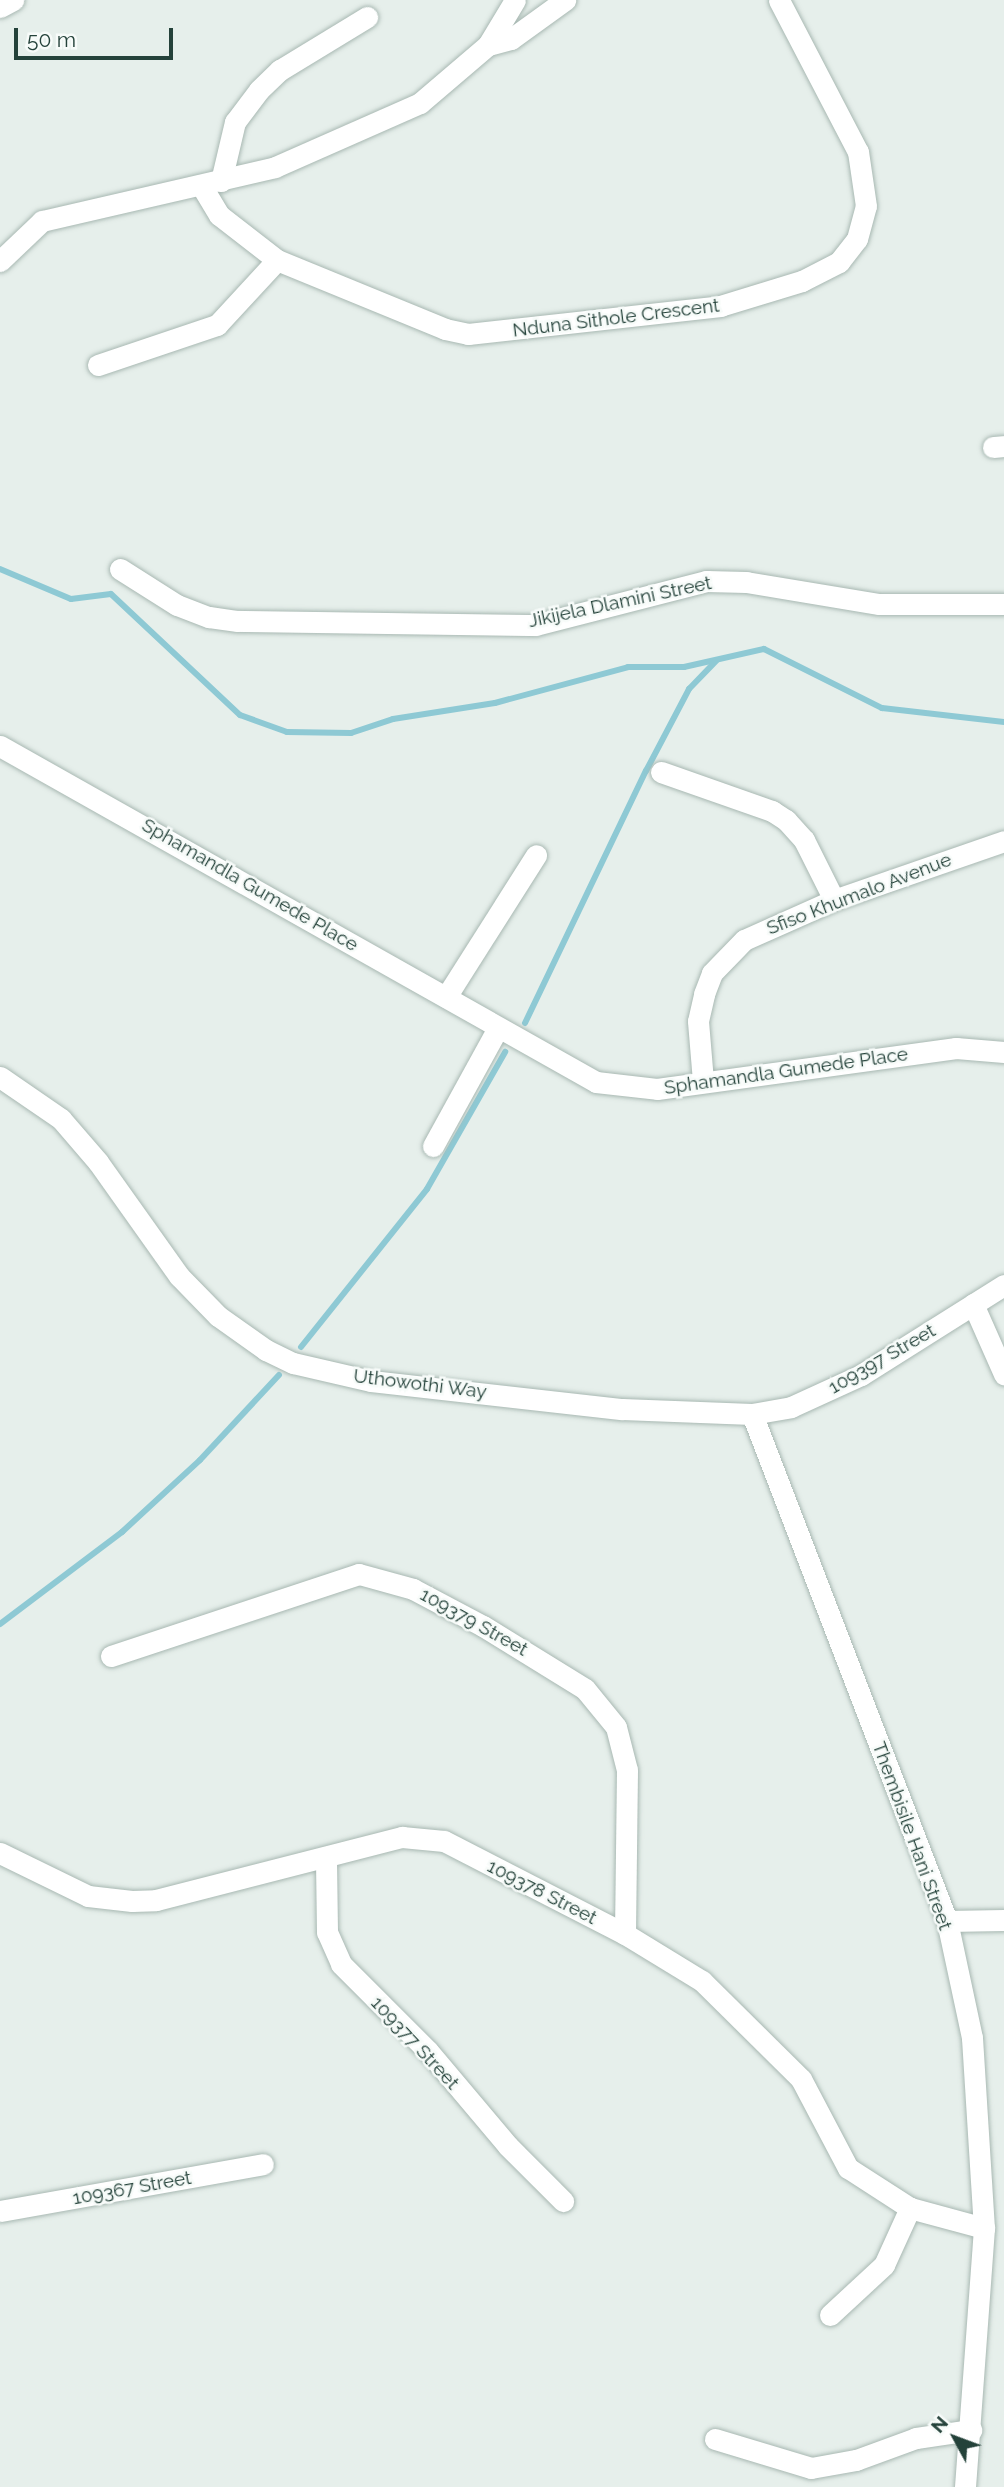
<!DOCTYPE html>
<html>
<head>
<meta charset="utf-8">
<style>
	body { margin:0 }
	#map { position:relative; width:1004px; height:2487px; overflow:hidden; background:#e6efeb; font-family:Raleway,sans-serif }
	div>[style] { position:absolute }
	.stream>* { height:6px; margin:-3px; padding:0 3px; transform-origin:3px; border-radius:3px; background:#8ec9d4 }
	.roads { filter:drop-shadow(0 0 2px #a8b8b2) drop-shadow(0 0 2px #a8b8b2) }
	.minor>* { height:21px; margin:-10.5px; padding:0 10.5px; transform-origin:10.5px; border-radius:10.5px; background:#fff }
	span { translate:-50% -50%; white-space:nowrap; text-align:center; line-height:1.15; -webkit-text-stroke:5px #f7fbf9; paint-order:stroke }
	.street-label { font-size:19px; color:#24423a }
	.north { position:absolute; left:920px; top:2403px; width:70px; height:70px; -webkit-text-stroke:5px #f7fbf9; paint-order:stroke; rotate:311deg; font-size:19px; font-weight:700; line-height:28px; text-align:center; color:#24423a }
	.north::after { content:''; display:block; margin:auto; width:24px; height:32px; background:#24423a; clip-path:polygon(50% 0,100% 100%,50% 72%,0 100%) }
	.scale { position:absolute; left:14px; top:28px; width:159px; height:32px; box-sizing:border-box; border:4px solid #24423a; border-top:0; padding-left:9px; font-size:21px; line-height:24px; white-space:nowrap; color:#24423a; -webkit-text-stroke:5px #f7fbf9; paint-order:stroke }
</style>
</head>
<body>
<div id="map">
	<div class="stream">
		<div style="left:0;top:569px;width:77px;rotate:22.9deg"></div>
		<div style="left:71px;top:599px;width:40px;rotate:-7.1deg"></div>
		<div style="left:111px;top:594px;width:177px;rotate:43.2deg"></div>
		<div style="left:240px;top:715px;width:50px;rotate:19.9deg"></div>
		<div style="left:287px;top:732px;width:64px;rotate:0.9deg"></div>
		<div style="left:351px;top:733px;width:44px;rotate:-18.4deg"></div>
		<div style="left:393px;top:719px;width:103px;rotate:-8.9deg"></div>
		<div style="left:495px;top:703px;width:138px;rotate:-15.1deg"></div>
		<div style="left:628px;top:667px;width:56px"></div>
		<div style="left:684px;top:667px;width:82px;rotate:-12.7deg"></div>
		<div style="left:764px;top:649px;width:132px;rotate:26.6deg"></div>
		<div style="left:882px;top:708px;width:123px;rotate:6.5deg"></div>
		<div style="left:525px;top:1023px;width:280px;rotate:-64.4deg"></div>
		<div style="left:646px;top:771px;width:93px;rotate:-62.3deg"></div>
		<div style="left:689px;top:689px;width:39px;rotate:-46deg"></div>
		<div style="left:301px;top:1347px;width:202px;rotate:-51.4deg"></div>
		<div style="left:427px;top:1189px;width:158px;rotate:-60.3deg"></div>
		<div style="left:0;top:1624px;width:153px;rotate:-37deg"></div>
		<div style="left:122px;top:1532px;width:106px;rotate:-42.7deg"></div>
		<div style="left:200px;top:1460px;width:116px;rotate:-47.1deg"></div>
	</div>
	<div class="roads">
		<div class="minor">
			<div style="left:0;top:7px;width:15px;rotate:-28deg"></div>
			<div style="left:488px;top:45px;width:24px;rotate:-15deg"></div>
			<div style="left:511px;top:39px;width:67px;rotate:-35.8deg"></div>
			<div style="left:221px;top:181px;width:61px;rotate:-76.7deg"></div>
			<div style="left:235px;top:122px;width:40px;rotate:-53deg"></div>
			<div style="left:259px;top:90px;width:29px;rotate:-44deg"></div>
			<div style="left:280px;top:70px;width:102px;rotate:-31.3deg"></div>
			<div style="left:201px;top:185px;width:35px;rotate:59deg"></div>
			<div style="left:219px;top:215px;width:73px;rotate:37.8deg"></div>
			<div style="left:277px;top:260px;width:182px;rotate:22.3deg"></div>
			<div style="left:445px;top:329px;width:24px;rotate:12deg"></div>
			<div style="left:468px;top:334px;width:254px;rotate:-6.3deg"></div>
			<div style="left:720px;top:306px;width:86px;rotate:-17deg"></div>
			<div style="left:802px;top:281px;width:42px;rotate:-27.2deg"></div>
			<div style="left:839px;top:262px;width:29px;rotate:-52deg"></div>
			<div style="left:857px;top:239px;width:34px;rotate:-75deg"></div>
			<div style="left:866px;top:206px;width:55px;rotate:-98.4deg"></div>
			<div style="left:858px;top:152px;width:171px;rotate:-117.5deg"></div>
			<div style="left:0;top:261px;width:58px;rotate:-43.6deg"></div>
			<div style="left:42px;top:221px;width:239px;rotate:-13deg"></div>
			<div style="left:275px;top:167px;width:158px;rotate:-23.8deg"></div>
			<div style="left:420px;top:103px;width:89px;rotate:-40.5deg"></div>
			<div style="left:488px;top:45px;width:52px;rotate:-59deg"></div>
			<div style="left:98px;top:365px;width:126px;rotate:-18.6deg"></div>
			<div style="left:217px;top:325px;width:88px;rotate:-47.3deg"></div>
			<div style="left:993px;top:447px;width:11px;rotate:-5deg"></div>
			<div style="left:120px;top:569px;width:67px;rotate:32.3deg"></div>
			<div style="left:177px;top:605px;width:34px;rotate:21deg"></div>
			<div style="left:209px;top:617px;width:29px;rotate:8deg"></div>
			<div style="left:238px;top:621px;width:297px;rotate:0.8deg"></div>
			<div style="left:535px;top:625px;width:177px;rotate:-14.4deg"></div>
			<div style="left:706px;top:581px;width:40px;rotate:1.4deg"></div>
			<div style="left:746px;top:582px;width:135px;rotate:9.4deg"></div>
			<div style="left:879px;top:604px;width:125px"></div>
			<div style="left:0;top:746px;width:684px;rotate:29.41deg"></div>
			<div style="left:596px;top:1082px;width:61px;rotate:6.5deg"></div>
			<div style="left:657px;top:1089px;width:302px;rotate:-7.8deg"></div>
			<div style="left:956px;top:1048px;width:48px;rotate:4.8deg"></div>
			<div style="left:661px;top:772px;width:118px;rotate:19.4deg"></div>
			<div style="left:772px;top:811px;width:17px;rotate:33deg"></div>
			<div style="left:786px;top:820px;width:27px;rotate:48deg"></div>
			<div style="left:804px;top:840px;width:67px;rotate:63.4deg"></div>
			<div style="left:446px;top:997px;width:168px;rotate:-57.6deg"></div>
			<div style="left:0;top:1077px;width:74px;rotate:34.5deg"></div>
			<div style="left:61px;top:1119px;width:57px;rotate:49.3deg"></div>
			<div style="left:98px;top:1162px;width:140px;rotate:54.6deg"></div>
			<div style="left:179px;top:1276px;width:56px;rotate:45.7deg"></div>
			<div style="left:218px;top:1316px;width:59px;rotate:35.3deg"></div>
			<div style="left:266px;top:1350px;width:30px;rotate:26deg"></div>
			<div style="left:293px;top:1363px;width:80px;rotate:13deg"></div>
			<div style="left:371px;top:1381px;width:253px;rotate:6.4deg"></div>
			<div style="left:622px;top:1409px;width:130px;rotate:2.2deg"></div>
			<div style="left:752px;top:1414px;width:40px;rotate:-10deg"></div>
			<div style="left:791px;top:1407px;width:77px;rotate:-24.6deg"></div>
			<div style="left:861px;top:1375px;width:169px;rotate:-32.2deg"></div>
			<div style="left:703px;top:1081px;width:60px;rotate:-94.8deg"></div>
			<div style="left:698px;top:1021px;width:28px;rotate:-77deg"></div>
			<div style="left:704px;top:994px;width:22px;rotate:-69deg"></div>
			<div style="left:712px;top:973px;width:46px;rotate:-45.9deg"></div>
			<div style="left:744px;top:940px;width:98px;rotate:-24deg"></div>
			<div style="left:834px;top:900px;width:180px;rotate:-19.1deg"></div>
			<div style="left:433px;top:1146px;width:135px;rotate:-61.2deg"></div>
			<div style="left:973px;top:1304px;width:77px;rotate:66.1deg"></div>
			<div style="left:752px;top:1414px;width:543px;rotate:68.96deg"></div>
			<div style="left:947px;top:1921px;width:120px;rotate:77.9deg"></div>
			<div style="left:972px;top:2038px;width:190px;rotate:86.4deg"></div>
			<div style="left:984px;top:2228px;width:260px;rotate:94.2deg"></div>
			<div style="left:111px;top:1656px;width:261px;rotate:-18.3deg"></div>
			<div style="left:359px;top:1574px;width:56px;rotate:15.5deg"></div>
			<div style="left:413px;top:1589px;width:79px;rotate:27.9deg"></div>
			<div style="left:483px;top:1626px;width:120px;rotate:31.7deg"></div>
			<div style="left:585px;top:1689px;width:49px;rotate:50.8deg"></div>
			<div style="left:616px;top:1727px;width:44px;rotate:75.7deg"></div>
			<div style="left:627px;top:1770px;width:164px;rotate:90.7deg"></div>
			<div style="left:0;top:1853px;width:98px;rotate:26deg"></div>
			<div style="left:88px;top:1896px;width:44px;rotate:6.5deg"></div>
			<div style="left:132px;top:1901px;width:24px;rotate:-2deg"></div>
			<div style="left:156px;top:1900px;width:254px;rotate:-14.4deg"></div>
			<div style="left:402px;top:1837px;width:42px;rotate:5.4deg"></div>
			<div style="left:444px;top:1841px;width:203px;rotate:27.2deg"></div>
			<div style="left:625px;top:1934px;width:90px;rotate:31.4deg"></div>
			<div style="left:702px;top:1981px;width:139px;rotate:44.7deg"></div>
			<div style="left:801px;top:2079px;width:101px;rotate:62.2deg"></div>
			<div style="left:848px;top:2168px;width:74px;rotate:32.8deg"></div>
			<div style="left:910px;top:2208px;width:77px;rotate:15.1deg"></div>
			<div style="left:326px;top:1860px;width:72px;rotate:89.2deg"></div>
			<div style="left:327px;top:1932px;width:35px;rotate:66deg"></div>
			<div style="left:341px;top:1964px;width:123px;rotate:45deg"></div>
			<div style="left:428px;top:2051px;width:124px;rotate:49.9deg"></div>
			<div style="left:508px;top:2146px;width:78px;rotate:45deg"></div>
			<div style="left:947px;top:1921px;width:57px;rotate:-1deg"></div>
			<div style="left:0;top:2211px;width:267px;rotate:-10.1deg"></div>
			<div style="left:830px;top:2315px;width:74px;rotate:-42.8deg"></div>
			<div style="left:884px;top:2265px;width:63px;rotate:-65.5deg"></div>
			<div style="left:715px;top:2439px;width:100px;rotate:16.8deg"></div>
			<div style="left:811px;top:2468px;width:46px;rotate:-10.1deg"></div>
			<div style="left:856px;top:2460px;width:64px;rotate:-20.1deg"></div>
			<div style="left:916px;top:2438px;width:56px;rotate:-8.3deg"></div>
		</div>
	</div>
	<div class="street-label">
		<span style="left:616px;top:318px;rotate:-7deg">Nduna Sithole Crescent</span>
		<span style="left:620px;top:602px;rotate:-12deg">Jikijela Dlamini Street</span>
		<span style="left:250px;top:885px;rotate:30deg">Sphamandla Gumede Place</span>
		<span style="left:859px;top:894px;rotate:-21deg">Sfiso Khumalo Avenue</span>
		<span style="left:786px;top:1071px;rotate:-8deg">Sphamandla Gumede Place</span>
		<span style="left:882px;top:1359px;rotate:-30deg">109397 Street</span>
		<span style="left:420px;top:1384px;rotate:7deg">Uthowothi Way</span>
		<span style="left:474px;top:1622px;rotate:29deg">109379 Street</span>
		<span style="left:912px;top:1836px;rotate:70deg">Thembisile Hani Street</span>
		<span style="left:542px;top:1892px;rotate:27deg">109378 Street</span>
		<span style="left:415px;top:2043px;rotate:47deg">109377 Street</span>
		<span style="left:132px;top:2188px;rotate:-10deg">109367 Street</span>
	</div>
	<div class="north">N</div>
	<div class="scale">50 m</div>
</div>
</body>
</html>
